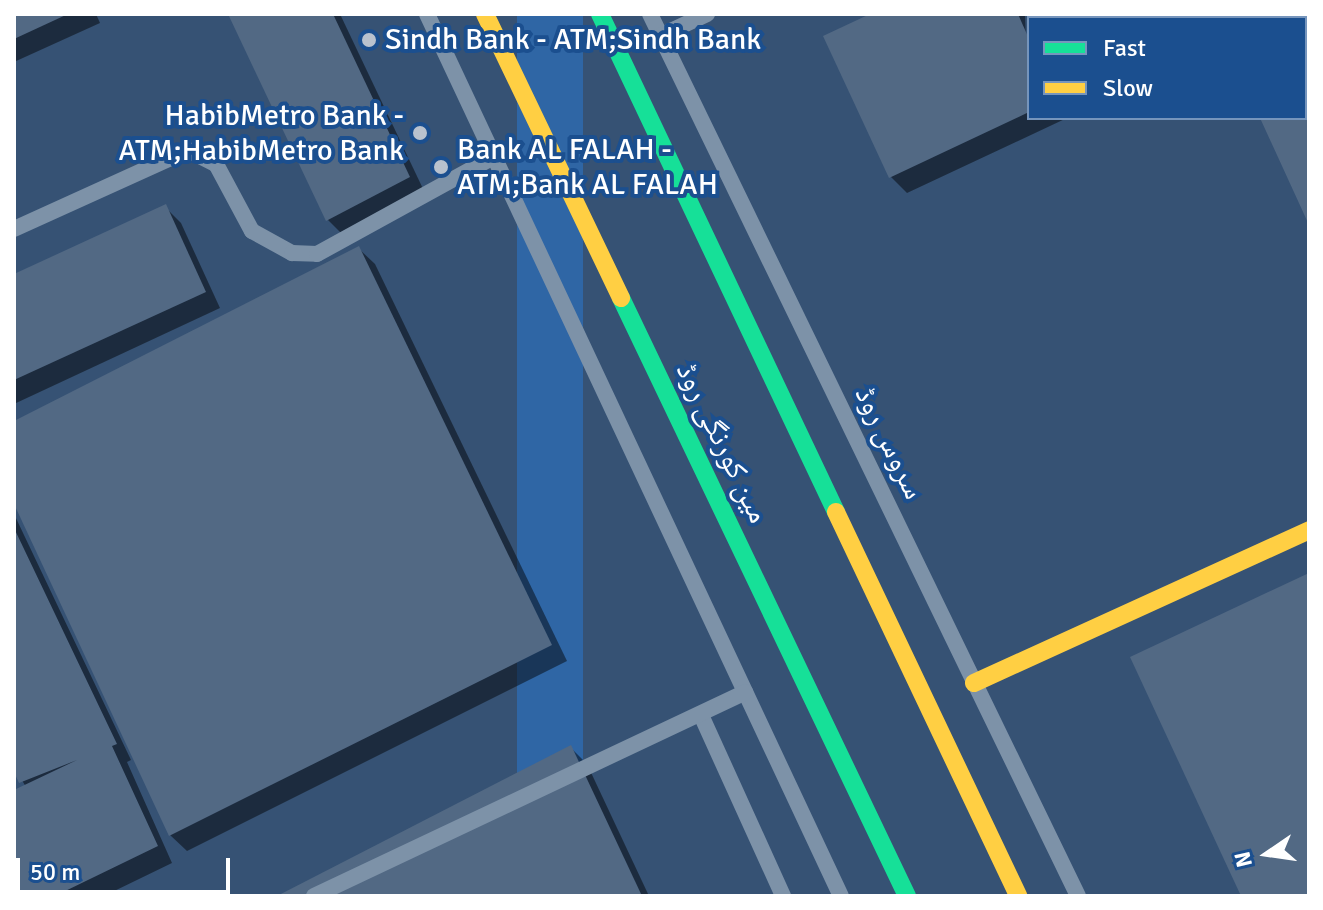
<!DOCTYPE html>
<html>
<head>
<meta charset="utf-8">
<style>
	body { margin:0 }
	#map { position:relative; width:1323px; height:910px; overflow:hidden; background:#365274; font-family:Signika,"Noto Naskh Arabic",sans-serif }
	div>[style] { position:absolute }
	.green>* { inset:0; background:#2f66a5; transform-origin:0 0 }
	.shadow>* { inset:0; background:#0007 }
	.building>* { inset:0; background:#526984 }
	.lane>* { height:16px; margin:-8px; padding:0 8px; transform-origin:8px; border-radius:8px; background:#7d92a8 }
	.fast>* { height:18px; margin:-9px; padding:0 9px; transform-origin:9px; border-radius:9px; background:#16e098 }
	.slow>* { height:18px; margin:-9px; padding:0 9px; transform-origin:9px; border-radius:9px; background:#ffcf43 }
	.dots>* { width:22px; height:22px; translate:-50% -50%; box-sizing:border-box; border:4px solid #1b4f8f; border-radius:50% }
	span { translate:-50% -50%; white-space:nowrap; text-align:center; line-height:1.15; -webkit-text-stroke:8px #1b4f8f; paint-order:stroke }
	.poi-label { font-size:30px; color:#fff }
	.left { translate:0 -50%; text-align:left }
	.right { translate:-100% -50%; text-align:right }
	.street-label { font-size:30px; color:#fff }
	.frame { position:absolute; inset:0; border:16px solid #fff; pointer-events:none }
	.legend { position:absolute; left:1027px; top:16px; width:280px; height:104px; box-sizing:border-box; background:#1b4f8f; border:2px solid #7695bc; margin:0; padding:10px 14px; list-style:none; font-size:24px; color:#fff }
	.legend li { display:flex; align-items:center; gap:16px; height:40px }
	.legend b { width:40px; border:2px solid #7695bc }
	.north { position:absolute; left:1227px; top:814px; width:80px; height:80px; -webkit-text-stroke:6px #1b4f8f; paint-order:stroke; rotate:257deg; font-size:22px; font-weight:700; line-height:32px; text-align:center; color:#fff }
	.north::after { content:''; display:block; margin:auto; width:28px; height:36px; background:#fff; clip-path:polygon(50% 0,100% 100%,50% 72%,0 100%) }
	.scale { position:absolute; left:16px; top:858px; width:214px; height:36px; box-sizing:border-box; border:4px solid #fff; border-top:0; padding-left:10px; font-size:24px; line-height:28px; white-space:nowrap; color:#fff; -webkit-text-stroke:6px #1b4f8f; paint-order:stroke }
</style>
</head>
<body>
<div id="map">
	<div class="green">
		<div style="left:517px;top:14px;width:66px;height:976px"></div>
	</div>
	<div class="shadow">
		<div style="clip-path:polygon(14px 14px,96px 14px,100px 23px,14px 62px)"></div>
		<div style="clip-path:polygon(230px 14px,340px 14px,425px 193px,344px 236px,328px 220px)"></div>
		<div style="clip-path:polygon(875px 14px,1025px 14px,1029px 118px,1067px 118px,907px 193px,891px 177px)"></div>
		<div style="clip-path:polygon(1309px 86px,1309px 220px,1262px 118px,1305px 118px)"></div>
		<div style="clip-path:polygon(165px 207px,181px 223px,220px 308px,14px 404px,14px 277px)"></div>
		<div style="clip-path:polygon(358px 248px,375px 264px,567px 661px,187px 851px,170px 835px,14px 500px,14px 424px)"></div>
		<div style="clip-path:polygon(14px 514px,131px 760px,127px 762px,172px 863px,104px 896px,14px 896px,14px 792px,26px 787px,14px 767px)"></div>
		<div style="clip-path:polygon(571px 748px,587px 764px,649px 896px,281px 896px)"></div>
	</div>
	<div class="building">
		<div style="clip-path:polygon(14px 14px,68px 14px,14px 39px)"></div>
		<div style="clip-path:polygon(228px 14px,333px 14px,410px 177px,326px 221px)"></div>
		<div style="clip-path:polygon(870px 14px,1018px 14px,1029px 39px,1029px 112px,889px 178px,823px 36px)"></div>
		<div style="clip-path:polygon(1309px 84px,1309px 225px,1260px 118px,1305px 118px)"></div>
		<div style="clip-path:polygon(166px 204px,206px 292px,14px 380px,14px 274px)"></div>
		<div style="clip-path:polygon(359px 246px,552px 645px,169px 836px,14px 504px,14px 421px)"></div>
		<div style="clip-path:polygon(14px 528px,117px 744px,112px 746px,158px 846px,55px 896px,14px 896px,14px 790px,77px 760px,19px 783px,14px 772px)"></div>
		<div style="clip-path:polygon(1309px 573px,1309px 896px,1241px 896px,1130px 657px)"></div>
		<div style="clip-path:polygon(571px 745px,642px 896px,277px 896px)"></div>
	</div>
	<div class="lane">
		<div style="left:427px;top:14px;width:974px;rotate:64.86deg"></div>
		<div style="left:650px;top:14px;width:980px;rotate:64.11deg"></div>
		<div style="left:660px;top:36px;width:52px;rotate:-25.1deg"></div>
		<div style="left:14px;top:229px;width:191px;rotate:-24.4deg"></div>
		<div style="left:188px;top:150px;width:31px;rotate:27deg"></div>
		<div style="left:216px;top:164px;width:76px;rotate:61.8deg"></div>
		<div style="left:252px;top:231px;width:46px;rotate:28.8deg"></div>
		<div style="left:292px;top:253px;width:25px;rotate:2deg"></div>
		<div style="left:317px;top:254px;width:203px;rotate:-28.8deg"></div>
		<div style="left:701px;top:715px;width:199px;rotate:65.6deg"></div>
		<div style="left:314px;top:896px;width:477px;rotate:-25.3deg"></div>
	</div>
	<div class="fast">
		<div style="left:600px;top:14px;width:551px;rotate:64.64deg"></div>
		<div style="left:621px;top:298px;width:663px;rotate:64.44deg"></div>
	</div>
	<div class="slow">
		<div style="left:485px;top:14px;width:315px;rotate:64.4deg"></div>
		<div style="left:836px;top:512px;width:425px;rotate:64.6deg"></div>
		<div style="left:974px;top:683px;width:368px;rotate:-24.5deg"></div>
	</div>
	<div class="dots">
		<div style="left:369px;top:40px;background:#b9c2ce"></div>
		<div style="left:420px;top:133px;background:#b9c2ce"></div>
		<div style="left:441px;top:167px;background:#b9c2ce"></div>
	</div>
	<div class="poi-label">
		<span class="left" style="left:385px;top:40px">Sindh Bank - ATM;Sindh Bank</span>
		<span class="right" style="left:404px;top:133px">HabibMetro Bank -<br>ATM;HabibMetro Bank</span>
		<span class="left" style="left:457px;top:167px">Bank AL FALAH -<br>ATM;Bank AL FALAH</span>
	</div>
	<div class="street-label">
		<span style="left:722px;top:443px;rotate:64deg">مین کورنگی روڈ</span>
		<span style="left:889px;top:443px;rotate:64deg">سروس روڈ</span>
	</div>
	<div class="frame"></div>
	<ul class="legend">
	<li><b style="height:10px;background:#16e098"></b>Fast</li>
	<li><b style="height:10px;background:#ffcf43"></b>Slow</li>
	</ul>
	<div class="north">N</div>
	<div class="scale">50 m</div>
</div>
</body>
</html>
